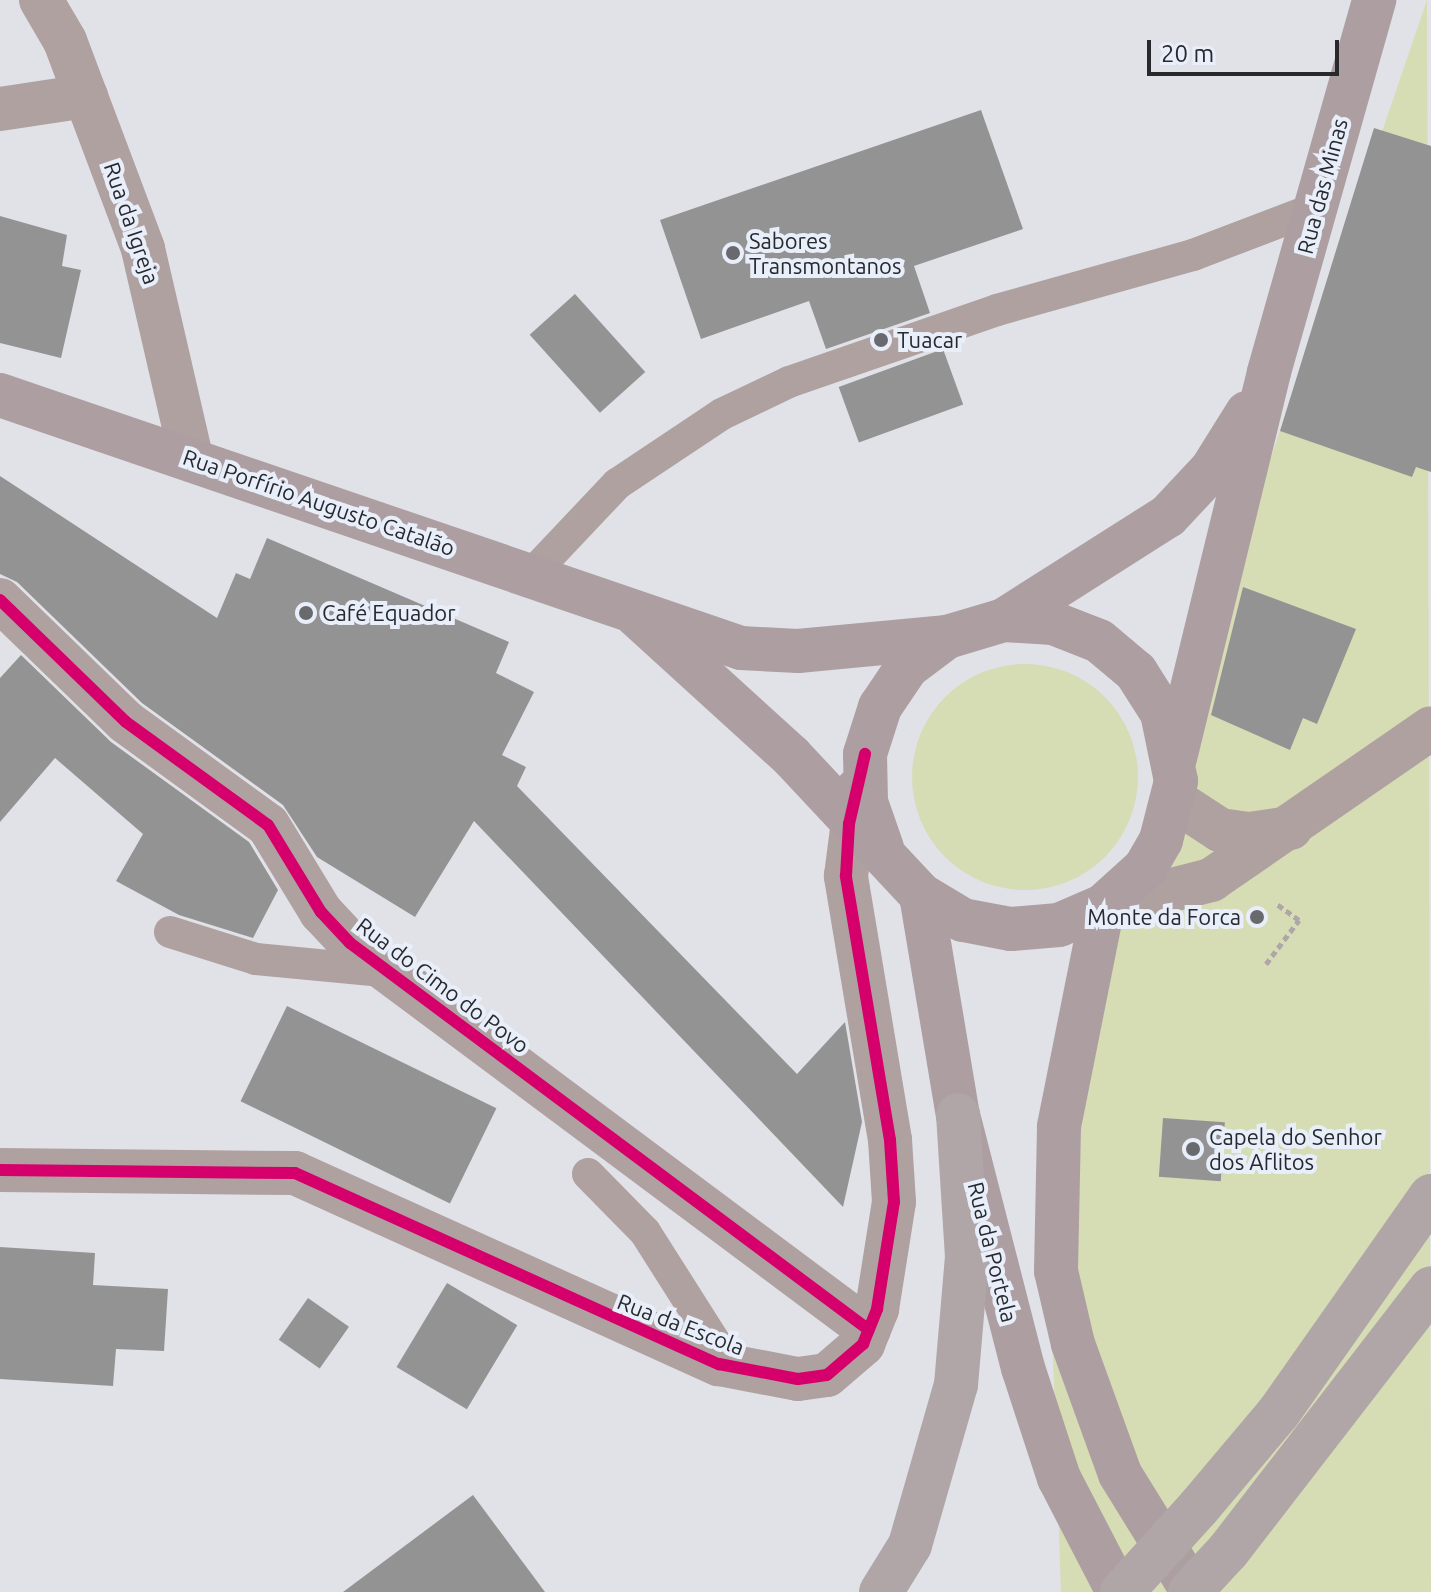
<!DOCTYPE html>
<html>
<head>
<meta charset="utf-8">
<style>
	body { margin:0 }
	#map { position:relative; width:1431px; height:1592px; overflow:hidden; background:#e0e2e8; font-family:Ubuntu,sans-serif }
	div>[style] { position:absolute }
	.green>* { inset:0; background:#d6dcb4 }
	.round { border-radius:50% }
	.building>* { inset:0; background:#949394; transform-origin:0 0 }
	.path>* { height:5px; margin-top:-2.5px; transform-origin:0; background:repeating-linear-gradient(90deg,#afa6a7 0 6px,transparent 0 10px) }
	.lane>* { height:32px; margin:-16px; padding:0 16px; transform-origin:16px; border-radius:16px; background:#afa1a0 }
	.street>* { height:44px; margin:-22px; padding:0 22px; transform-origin:22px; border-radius:22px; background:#afa1a0 }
	.primary>* { height:44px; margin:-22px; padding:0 22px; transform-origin:22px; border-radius:22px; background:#ad9fa1 }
	.highway>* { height:44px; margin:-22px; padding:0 22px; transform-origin:22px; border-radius:22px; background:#b0a6a8 }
	.highway-bridge>* { height:44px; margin:-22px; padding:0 22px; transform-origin:22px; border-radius:22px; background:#b0a6a8 }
	.cycleway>* { height:12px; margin:-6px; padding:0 6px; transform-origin:6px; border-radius:6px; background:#d6006c }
	.dots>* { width:22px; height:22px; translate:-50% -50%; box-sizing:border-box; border:4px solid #e9effa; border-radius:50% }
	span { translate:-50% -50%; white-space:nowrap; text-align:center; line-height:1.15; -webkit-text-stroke:8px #e9effa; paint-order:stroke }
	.street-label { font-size:22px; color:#27292d }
	.poi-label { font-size:22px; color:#27292d }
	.left { translate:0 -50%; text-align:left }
	.right { translate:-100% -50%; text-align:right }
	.scale { position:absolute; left:1147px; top:40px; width:192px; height:36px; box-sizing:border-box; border:4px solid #27292d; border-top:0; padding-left:10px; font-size:24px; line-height:28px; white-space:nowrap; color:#27292d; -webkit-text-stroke:6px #e9effa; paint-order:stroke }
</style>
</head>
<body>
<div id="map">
	<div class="green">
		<div style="clip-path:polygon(1427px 0,1431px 1592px,1061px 1592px,1045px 1119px)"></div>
		<div class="round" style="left:912px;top:664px;width:226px;height:226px"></div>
	</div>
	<div class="building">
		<div style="clip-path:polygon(981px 110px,1023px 229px,914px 266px,930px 313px,826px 349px,809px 301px,701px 339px,660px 220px)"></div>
		<div style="clip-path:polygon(1374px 128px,1431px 146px,1431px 472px,1416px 467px,1412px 477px,1280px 431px)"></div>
		<div style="clip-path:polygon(0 216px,67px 235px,62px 266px,81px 270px,61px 358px,0 343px)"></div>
		<div style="left:575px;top:294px;width:105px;height:61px;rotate:48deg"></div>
		<div style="left:943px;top:349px;width:59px;height:111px;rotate:70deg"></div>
		<div style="clip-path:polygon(0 476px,217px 618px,236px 573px,250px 579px,267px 538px,509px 642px,496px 673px,534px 692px,502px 755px,526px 767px,517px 786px,797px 1074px,845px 1022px,862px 1122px,843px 1207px,474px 821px,415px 917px,317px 857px,283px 805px,142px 703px,17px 582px,0 574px)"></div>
		<div style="clip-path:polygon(1243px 587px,1356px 629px,1317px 724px,1303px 718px,1290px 750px,1211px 715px)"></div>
		<div style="clip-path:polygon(21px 655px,111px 742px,249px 842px,278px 890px,253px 938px,179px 915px,116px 881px,143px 834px,55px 758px,0 822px,0 678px)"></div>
		<div style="left:287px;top:1006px;width:233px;height:106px;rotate:26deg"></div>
		<div style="left:1163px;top:1118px;width:62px;height:59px;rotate:4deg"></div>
		<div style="clip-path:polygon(0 1247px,95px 1253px,93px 1285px,168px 1289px,164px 1351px,116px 1349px,113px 1386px,0 1379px)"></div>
		<div style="left:447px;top:1283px;width:82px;height:98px;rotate:31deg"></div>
		<div style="left:308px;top:1298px;width:50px;height:51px;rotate:35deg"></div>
		<div style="clip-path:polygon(473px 1495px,545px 1592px,343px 1592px)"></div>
	</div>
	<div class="path">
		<div style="left:1266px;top:964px;width:55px;rotate:-53.1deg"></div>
		<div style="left:1299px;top:920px;width:29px;rotate:-144deg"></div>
	</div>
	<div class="lane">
		<div style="left:530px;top:576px;width:127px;rotate:-46.6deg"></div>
		<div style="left:617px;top:484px;width:126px;rotate:-33.7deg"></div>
		<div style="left:722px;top:414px;width:74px;rotate:-25.5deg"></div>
		<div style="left:789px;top:382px;width:220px;rotate:-19.1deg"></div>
		<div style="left:997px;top:310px;width:204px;rotate:-15.7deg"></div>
		<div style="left:1193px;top:255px;width:132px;rotate:-20.9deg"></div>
		<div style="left:170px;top:932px;width:90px;rotate:17.4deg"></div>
		<div style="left:256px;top:959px;width:135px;rotate:5.5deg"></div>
		<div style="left:588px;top:1174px;width:81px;rotate:45.5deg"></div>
		<div style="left:645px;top:1232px;width:159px;rotate:57.6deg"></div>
	</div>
	<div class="street">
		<div style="left:41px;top:0;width:48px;rotate:59.7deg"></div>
		<div style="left:65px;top:41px;width:222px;rotate:69.4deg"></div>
		<div style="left:143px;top:249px;width:213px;rotate:77deg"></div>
		<div style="left:0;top:109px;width:87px;rotate:-8.6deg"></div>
		<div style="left:0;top:600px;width:175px;rotate:44.1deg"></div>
		<div style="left:126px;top:722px;width:175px;rotate:36deg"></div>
		<div style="left:268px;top:825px;width:102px;rotate:58.7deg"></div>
		<div style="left:321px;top:912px;width:42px;rotate:46.9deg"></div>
		<div style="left:350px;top:943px;width:647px;rotate:36.71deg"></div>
		<div style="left:1174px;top:800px;width:55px;rotate:33.1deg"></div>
		<div style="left:1220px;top:830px;width:29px;rotate:8deg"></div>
		<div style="left:1249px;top:834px;width:42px;rotate:-8.1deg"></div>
		<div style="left:1120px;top:893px;width:44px;rotate:-1.3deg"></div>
		<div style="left:1164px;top:892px;width:49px;rotate:-14.3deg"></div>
		<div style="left:1211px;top:880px;width:267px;rotate:-34.6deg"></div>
		<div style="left:0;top:1170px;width:295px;rotate:0.6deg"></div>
		<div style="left:295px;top:1173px;width:465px;rotate:24.3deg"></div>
		<div style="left:719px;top:1364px;width:80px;rotate:10.8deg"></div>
		<div style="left:798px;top:1379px;width:29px;rotate:-8deg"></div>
		<div style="left:827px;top:1375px;width:48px;rotate:-40.7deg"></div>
		<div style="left:863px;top:1344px;width:38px;rotate:-68deg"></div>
		<div style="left:877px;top:1309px;width:108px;rotate:-81deg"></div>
		<div style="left:894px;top:1202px;width:62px;rotate:-93.7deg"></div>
		<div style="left:890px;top:1140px;width:268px;rotate:-99.5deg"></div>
		<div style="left:846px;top:876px;width:87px;rotate:-82.7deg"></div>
	</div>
	<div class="primary">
		<div style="left:0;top:395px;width:783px;rotate:18.85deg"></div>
		<div style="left:741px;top:648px;width:57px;rotate:3deg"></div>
		<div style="left:798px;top:651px;width:150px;rotate:-5.4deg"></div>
		<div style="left:636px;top:615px;width:210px;rotate:42.3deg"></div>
		<div style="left:791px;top:756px;width:190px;rotate:46.9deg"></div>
		<div style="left:921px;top:895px;width:49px;rotate:30.8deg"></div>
		<div style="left:963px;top:920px;width:49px;rotate:10.6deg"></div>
		<div style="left:1011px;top:929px;width:48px;rotate:-4.8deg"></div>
		<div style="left:1059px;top:925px;width:48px;rotate:-23.4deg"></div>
		<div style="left:1103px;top:906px;width:57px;rotate:-42.1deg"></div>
		<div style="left:1145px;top:868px;width:32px;rotate:-60deg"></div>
		<div style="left:1161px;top:840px;width:61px;rotate:-75.7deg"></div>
		<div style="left:1176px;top:781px;width:69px;rotate:-101.6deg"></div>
		<div style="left:1162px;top:713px;width:49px;rotate:-122.4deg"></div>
		<div style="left:1136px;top:672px;width:48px;rotate:-140deg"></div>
		<div style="left:1099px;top:641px;width:49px;rotate:-158.6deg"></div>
		<div style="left:1053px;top:623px;width:49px;rotate:-176.5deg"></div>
		<div style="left:1004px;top:620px;width:59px;rotate:163.4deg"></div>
		<div style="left:947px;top:637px;width:50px;rotate:143.1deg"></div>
		<div style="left:907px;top:667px;width:48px;rotate:124deg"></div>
		<div style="left:880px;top:707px;width:49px;rotate:107.7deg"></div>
		<div style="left:865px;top:754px;width:48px;rotate:88.8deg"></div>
		<div style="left:866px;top:802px;width:49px;rotate:70.8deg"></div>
		<div style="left:1004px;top:620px;width:194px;rotate:-32.4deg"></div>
		<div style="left:1168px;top:516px;width:64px;rotate:-46.9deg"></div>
		<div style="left:1212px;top:469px;width:66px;rotate:-58deg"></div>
		<div style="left:1175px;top:758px;width:397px;rotate:-76.3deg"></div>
		<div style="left:1269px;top:372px;width:387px;rotate:-74.2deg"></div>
		<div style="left:921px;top:895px;width:223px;rotate:80.5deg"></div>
		<div style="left:958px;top:1115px;width:261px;rotate:75.6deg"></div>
		<div style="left:1023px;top:1368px;width:116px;rotate:71.9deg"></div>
		<div style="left:1059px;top:1478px;width:128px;rotate:62.6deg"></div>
		<div style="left:1103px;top:906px;width:225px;rotate:101.3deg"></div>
		<div style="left:1059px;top:1127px;width:144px;rotate:91.2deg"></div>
		<div style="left:1056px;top:1271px;width:75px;rotate:76.9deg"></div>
		<div style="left:1073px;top:1344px;width:138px;rotate:70.1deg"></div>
		<div style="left:1120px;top:1474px;width:139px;rotate:58.3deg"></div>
	</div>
	<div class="highway">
		<div style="left:1199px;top:1507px;width:124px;rotate:-49.9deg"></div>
		<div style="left:1279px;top:1412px;width:264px;rotate:-54.9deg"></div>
		<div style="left:1228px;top:1551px;width:332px;rotate:-52.3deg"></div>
		<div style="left:881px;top:1592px;width:55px;rotate:-58.3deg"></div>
		<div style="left:910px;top:1545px;width:166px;rotate:-74deg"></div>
		<div style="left:956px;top:1385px;width:128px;rotate:-85.1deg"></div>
		<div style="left:967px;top:1257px;width:142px;rotate:-93.6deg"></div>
	</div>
	<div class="highway-bridge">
		<div style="left:1122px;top:1592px;width:115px;rotate:-47.8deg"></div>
		<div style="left:1190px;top:1592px;width:56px;rotate:-47.2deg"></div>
	</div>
	<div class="cycleway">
		<div style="left:0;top:600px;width:175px;rotate:44.1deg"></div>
		<div style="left:126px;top:722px;width:175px;rotate:36deg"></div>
		<div style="left:268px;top:825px;width:102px;rotate:58.7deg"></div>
		<div style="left:321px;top:912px;width:42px;rotate:46.9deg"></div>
		<div style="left:350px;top:943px;width:647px;rotate:36.71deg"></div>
		<div style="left:0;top:1170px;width:295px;rotate:0.6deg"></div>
		<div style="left:295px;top:1173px;width:465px;rotate:24.3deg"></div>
		<div style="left:719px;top:1364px;width:80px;rotate:10.8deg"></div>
		<div style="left:798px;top:1379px;width:29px;rotate:-8deg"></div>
		<div style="left:827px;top:1375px;width:48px;rotate:-40.7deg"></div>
		<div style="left:863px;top:1344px;width:38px;rotate:-68deg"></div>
		<div style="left:877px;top:1309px;width:108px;rotate:-81deg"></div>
		<div style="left:894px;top:1202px;width:62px;rotate:-93.7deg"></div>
		<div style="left:890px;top:1140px;width:268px;rotate:-99.5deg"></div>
		<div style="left:846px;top:876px;width:52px;rotate:-86.7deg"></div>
		<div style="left:849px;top:824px;width:72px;rotate:-77.1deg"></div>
	</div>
	<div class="dots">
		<div style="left:733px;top:253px;background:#686a6e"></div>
		<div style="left:881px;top:340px;background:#686a6e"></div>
		<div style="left:306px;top:613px;background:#686a6e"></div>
		<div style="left:1257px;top:917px;background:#686a6e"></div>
		<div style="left:1193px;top:1149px;background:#686a6e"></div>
	</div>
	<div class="street-label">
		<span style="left:1322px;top:186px;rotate:-75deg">Rua das Minas</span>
		<span style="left:132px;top:223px;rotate:71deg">Rua da Igreja</span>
		<span style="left:319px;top:502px;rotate:19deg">Rua Porfírio Augusto Catalão</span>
		<span style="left:443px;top:985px;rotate:37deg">Rua do Cimo do Povo</span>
		<span style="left:993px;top:1252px;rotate:76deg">Rua da Portela</span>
		<span style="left:681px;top:1324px;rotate:21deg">Rua da Escola</span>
	</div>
	<div class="poi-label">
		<span class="left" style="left:749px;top:253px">Sabores<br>Transmontanos</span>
		<span class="left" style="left:897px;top:340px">Tuacar</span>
		<span class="left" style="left:322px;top:613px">Café Equador</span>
		<span class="right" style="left:1241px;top:917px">Monte da Forca</span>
		<span class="left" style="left:1209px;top:1149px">Capela do Senhor<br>dos Aflitos</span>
	</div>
	<div class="scale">20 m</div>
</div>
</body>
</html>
